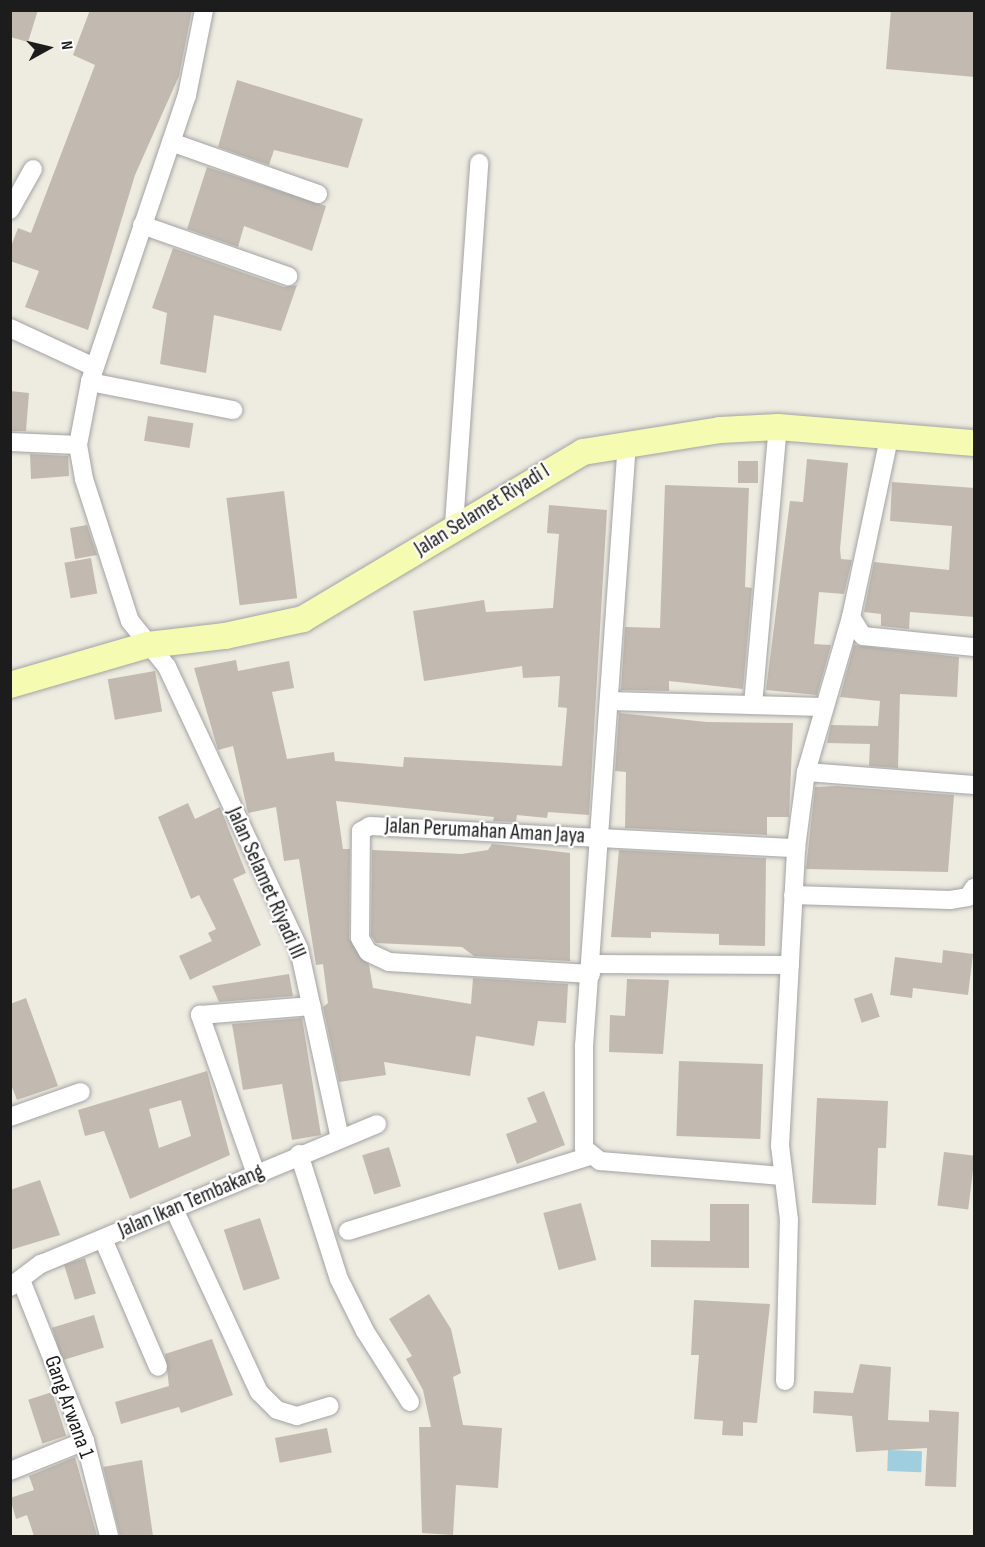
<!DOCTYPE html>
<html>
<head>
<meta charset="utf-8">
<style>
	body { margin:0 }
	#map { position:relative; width:985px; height:1547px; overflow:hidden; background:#eeebe1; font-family:"Sofia Sans Condensed",sans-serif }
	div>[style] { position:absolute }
	.water>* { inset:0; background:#9fcedf; transform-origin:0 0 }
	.building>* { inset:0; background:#c2bab1; transform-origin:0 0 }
	.roads { filter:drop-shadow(0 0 2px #a3a3a3) drop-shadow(0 0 2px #a3a3a3) }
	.street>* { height:18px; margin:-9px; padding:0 9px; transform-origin:9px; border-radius:9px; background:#fff }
	.secondary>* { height:26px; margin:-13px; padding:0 13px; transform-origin:13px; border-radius:13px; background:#f5fcb2 }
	span { translate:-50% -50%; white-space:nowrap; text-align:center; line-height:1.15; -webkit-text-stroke:4.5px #fff; paint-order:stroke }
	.street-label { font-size:22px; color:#1c1c1c }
	.frame { position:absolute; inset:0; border:12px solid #1c1c1c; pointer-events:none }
	.north { position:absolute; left:18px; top:18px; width:60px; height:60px; -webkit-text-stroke:4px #fff; paint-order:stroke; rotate:82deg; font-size:16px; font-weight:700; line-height:24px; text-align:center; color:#1c1c1c }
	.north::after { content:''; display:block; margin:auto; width:21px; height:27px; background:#1c1c1c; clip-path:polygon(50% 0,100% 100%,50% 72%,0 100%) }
</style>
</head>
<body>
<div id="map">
	<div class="water">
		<div style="left:888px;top:1450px;width:34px;height:21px;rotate:2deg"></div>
	</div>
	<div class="building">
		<div style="clip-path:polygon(10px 10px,38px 10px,28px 42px,10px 37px)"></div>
		<div style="clip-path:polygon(90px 10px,192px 10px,179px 76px,135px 175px,88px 330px,25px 307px,39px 271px,10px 261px,10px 249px,18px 228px,31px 233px,95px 65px,73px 55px)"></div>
		<div style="clip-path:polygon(891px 10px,975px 10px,975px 77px,886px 69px)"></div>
		<div style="clip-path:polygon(237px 80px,363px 119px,348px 168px,274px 150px,269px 165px,218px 147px)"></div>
		<div style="clip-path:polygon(207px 167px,326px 206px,312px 251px,244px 226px,238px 247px,187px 229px)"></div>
		<div style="clip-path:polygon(173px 248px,284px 287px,297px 285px,281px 331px,214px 315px,206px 373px,160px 364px,167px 313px,152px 308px)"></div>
		<div style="clip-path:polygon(10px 391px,29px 393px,26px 431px,10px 431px)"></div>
		<div style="left:148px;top:416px;width:46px;height:25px;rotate:9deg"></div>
		<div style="clip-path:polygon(30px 454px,68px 456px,69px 476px,31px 479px)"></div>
		<div style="clip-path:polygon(807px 459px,848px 463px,840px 549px,841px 559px,852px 560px,844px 594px,819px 592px,814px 644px,831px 645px,817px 695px,766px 690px,790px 501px,803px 502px)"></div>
		<div style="left:738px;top:461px;width:20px;height:22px"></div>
		<div style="clip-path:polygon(892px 482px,975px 488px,975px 617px,910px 612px,909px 629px,881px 626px,881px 614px,864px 612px,874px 562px,949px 570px,952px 526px,890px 521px)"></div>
		<div style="clip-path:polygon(665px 485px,749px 488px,745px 587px,752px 588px,743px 689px,669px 681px,669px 691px,621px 690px,625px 627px,660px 628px)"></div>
		<div style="left:284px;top:491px;width:108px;height:58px;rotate:83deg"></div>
		<div style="clip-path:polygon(549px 505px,607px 510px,589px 815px,548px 812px,547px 818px,517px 815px,516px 822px,493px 821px,494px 817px,336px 801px,343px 849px,350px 849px,349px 938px,369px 965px,373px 988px,471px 1004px,473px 978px,568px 984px,566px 1023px,538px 1021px,534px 1046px,476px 1036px,470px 1076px,384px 1062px,386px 1075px,339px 1082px,323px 1007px,328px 1003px,323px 964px,316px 965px,299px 859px,284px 861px,276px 807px,248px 813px,233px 746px,218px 750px,194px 668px,236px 660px,238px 671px,289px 661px,294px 688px,272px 692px,287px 759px,334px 752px,335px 761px,403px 767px,404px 757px,562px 766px,567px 708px,558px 707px,560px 676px,523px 678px,522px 666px,424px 681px,413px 611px,484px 600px,486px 612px,553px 608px,559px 534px,547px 533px)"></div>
		<div style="clip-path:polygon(87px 525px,97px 555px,75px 559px,70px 528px)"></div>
		<div style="left:91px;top:558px;width:36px;height:27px;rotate:80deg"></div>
		<div style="clip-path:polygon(854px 645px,959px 657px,957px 697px,900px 694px,898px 768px,869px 766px,870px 744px,827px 743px,831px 725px,878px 726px,880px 701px,840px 697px)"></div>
		<div style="left:155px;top:671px;width:41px;height:48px;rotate:80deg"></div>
		<div style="clip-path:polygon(619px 713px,707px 722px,793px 723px,789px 817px,767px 817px,767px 835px,625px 828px,626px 772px,615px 771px)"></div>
		<div style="clip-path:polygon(837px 786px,954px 795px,948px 872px,806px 869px,815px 787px)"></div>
		<div style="clip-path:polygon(188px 803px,195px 819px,220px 807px,246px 873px,233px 879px,261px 945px,190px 980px,179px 956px,212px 941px,208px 933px,216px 929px,199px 895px,191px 899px,158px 817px)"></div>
		<div style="clip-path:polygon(492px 844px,570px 853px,570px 961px,474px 956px,462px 947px,376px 943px,371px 935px,372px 850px,462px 854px,488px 850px)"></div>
		<div style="clip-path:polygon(619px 850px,766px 858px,765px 946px,719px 945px,719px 934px,651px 932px,651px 938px,611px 937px)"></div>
		<div style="clip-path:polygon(943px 950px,973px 954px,968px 995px,913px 988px,912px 998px,890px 995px,895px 957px,942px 963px)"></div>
		<div style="clip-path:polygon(289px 974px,293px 996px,219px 1002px,212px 986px)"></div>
		<div style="clip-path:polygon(627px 979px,669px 980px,663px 1054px,609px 1052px,610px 1015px,625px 1016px)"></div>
		<div style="left:872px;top:993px;width:25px;height:19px;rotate:72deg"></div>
		<div style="clip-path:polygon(26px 998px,58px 1086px,17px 1100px,10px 1082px,10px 1004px)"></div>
		<div style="clip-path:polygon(302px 1018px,321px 1135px,292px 1140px,282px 1084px,243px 1090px,232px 1024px)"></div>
		<div style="left:679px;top:1061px;width:84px;height:75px;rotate:2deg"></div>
		<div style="clip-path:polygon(evenodd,207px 1071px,230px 1155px,130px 1199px,104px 1131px,85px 1136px,78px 1110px,207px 1071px,181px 1100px,191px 1136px,159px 1148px,149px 1109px,181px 1100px)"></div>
		<div style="clip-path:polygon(544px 1091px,565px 1145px,517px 1164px,506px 1134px,537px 1122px,527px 1098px)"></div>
		<div style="clip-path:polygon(817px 1098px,888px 1101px,886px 1148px,878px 1148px,876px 1205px,812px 1203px)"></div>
		<div style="left:389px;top:1147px;width:41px;height:28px;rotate:73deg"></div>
		<div style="left:944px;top:1152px;width:31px;height:54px;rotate:7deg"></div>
		<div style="clip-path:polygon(40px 1180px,60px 1235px,10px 1250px,10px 1190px)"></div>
		<div style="left:581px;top:1203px;width:59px;height:39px;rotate:75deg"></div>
		<div style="clip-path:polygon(710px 1204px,749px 1204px,749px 1268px,651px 1267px,651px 1240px,710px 1241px)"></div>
		<div style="left:260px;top:1218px;width:64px;height:38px;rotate:72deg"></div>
		<div style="left:85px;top:1258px;width:37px;height:22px;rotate:73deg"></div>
		<div style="clip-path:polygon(429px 1294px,451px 1329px,461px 1373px,453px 1377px,463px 1425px,502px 1428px,498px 1488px,456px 1485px,453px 1535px,422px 1533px,419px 1427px,431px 1427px,423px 1390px,406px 1359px,412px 1356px,389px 1319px)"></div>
		<div style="clip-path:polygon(694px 1300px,770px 1304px,757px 1423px,743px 1422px,743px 1436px,722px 1435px,723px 1421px,694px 1419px,699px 1355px,691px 1355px)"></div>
		<div style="left:94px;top:1315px;width:34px;height:44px;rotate:73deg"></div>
		<div style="clip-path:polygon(212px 1339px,233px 1395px,181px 1413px,179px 1407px,121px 1424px,115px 1402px,169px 1386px,165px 1354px)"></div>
		<div style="clip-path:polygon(860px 1364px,891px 1367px,888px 1420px,929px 1422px,929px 1410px,959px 1412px,956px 1487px,925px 1486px,927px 1448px,856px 1452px,852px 1416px,813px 1413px,814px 1391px,853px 1393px)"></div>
		<div style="left:52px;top:1392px;width:46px;height:25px;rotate:72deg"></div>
		<div style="left:327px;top:1428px;width:25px;height:53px;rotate:79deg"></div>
		<div style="clip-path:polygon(75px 1457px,97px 1536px,34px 1536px,27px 1515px,16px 1519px,10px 1498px,34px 1490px,29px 1476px)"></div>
		<div style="clip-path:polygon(142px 1460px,153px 1536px,120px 1536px,103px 1467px)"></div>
	</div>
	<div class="roads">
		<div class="street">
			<div style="left:204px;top:10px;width:87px;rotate:101.3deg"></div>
			<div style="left:187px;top:95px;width:303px;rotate:108.7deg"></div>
			<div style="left:90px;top:382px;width:64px;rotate:100.8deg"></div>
			<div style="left:78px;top:445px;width:35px;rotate:80deg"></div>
			<div style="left:84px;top:479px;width:149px;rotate:72.1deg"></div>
			<div style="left:130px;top:621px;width:59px;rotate:51.2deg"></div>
			<div style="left:167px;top:667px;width:311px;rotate:64.9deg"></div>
			<div style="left:299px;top:949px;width:194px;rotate:77.8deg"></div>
			<div style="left:171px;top:142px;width:156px;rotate:19.5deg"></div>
			<div style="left:10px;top:210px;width:47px;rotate:-60.7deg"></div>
			<div style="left:142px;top:225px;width:155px;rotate:19.3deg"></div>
			<div style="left:10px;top:328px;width:93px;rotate:24.9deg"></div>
			<div style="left:90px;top:382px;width:146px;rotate:11.1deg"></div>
			<div style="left:10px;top:442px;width:68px;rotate:2.5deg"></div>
			<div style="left:627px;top:442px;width:606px;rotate:94.07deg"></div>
			<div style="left:584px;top:1046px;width:102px;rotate:90deg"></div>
			<div style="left:584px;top:1148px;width:21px;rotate:39deg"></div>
			<div style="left:600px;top:1161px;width:183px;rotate:4.7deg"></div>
			<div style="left:454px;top:525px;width:363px;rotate:-86deg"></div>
			<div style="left:851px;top:617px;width:22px;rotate:58deg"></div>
			<div style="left:863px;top:636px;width:112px;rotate:5.7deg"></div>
			<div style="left:609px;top:701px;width:213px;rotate:1.6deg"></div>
			<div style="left:753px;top:705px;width:279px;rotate:-84.9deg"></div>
			<div style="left:806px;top:772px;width:169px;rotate:4.4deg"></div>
			<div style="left:793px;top:895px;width:157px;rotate:1.8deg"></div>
			<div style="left:950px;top:900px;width:18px;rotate:-9deg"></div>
			<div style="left:968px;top:897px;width:11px;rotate:-56deg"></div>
			<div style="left:591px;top:964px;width:199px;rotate:0.3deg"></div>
			<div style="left:591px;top:974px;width:202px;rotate:-176.6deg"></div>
			<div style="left:389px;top:962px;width:23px;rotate:-155deg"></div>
			<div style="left:368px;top:952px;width:16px;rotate:-120deg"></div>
			<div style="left:360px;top:938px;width:107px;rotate:-89.5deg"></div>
			<div style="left:361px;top:831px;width:10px;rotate:-29deg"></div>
			<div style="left:370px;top:826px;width:427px;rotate:3deg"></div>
			<div style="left:10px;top:1117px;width:75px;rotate:-19.4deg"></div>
			<div style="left:299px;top:1154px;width:131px;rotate:72.3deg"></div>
			<div style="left:339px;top:1279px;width:58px;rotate:63.4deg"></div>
			<div style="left:365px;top:1331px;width:84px;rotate:57.6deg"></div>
			<div style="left:256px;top:1174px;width:169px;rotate:-109.4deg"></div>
			<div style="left:200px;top:1015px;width:112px;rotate:-4.6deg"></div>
			<div style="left:174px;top:1209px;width:202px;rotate:65.1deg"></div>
			<div style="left:259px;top:1392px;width:25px;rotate:45deg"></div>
			<div style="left:277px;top:1410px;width:21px;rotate:17deg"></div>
			<div style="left:297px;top:1416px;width:34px;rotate:-17deg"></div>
			<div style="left:348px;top:1231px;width:253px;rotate:-17.2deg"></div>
			<div style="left:103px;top:1239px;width:139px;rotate:66.7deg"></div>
			<div style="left:21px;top:1280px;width:173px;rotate:68.3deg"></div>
			<div style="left:85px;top:1441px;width:98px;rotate:75.8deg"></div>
			<div style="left:10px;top:1287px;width:39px;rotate:-37deg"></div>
			<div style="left:41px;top:1264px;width:364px;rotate:-22.6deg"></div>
			<div style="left:785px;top:1381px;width:161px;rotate:-88.6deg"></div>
			<div style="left:789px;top:1220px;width:75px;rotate:-96.9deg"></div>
			<div style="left:780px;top:1146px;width:298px;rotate:-86.9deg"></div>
			<div style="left:796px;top:848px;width:77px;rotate:-82.5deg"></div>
			<div style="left:806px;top:772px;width:161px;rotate:-73.8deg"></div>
			<div style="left:851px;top:617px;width:187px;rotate:-78deg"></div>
			<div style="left:10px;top:1471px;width:81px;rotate:-21.8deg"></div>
		</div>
		<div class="secondary">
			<div style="left:10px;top:685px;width:144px;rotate:-16.2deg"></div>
			<div style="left:148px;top:645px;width:78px;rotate:-6.7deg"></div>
			<div style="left:225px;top:636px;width:80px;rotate:-12.3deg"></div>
			<div style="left:303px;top:619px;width:326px;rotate:-30.8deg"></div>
			<div style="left:583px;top:452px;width:139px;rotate:-9.1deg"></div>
			<div style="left:720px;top:430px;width:58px;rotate:-3deg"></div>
			<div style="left:778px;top:427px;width:197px;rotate:4.7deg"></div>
		</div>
	</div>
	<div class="street-label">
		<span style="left:482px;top:510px;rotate:-32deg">Jalan Selamet Riyadi I</span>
		<span style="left:485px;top:831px;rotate:3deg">Jalan Perumahan Aman Jaya</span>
		<span style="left:266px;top:883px;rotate:66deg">Jalan Selamet Riyadi III</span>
		<span style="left:191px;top:1201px;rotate:-23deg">Jalan Ikan Tembakang</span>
		<span style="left:69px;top:1407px;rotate:70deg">Gang Arwana 1</span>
	</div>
	<div class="frame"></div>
	<div class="north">N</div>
</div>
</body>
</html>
